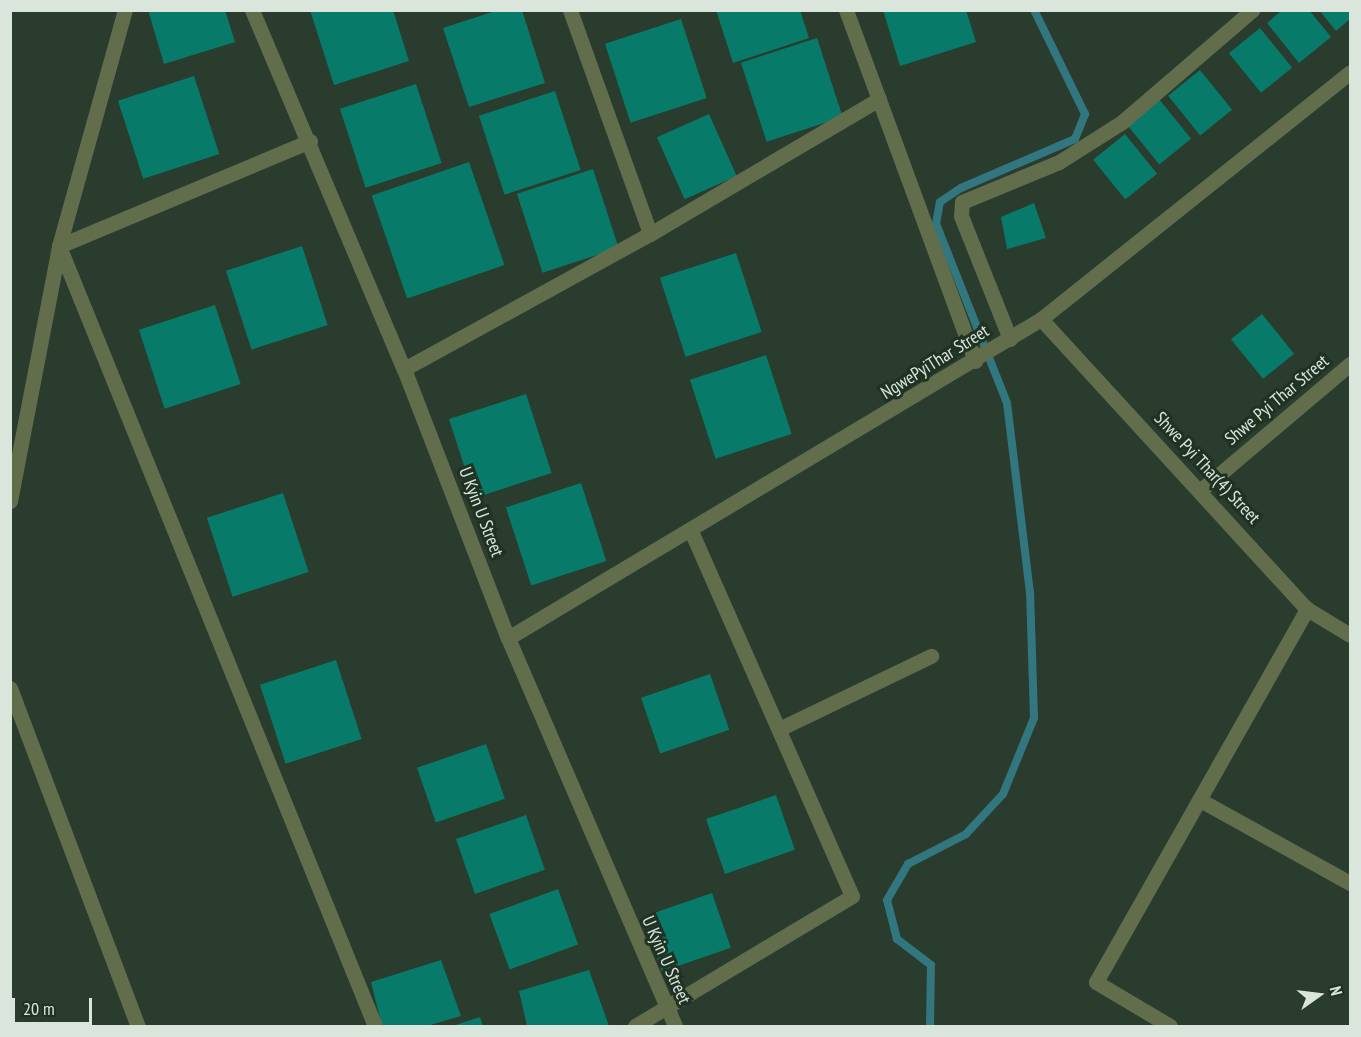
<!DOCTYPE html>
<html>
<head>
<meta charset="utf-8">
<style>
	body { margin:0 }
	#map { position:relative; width:1361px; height:1037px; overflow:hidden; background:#293c2d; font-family:"PT Sans Narrow",sans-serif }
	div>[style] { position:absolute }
	.stream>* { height:8px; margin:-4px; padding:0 4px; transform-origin:4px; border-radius:4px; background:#327780 }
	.building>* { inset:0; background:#087a6a; transform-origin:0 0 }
	.minor>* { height:15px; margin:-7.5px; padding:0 7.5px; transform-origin:7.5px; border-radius:7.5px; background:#626d4b }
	span { translate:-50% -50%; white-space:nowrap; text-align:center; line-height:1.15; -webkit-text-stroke:6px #1f3223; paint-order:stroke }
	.street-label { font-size:18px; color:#dae6dc }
	.frame { position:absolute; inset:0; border:12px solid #dae6dc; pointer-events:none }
	.north { position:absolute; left:1289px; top:965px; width:60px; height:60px; -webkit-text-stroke:4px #1f3223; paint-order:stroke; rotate:76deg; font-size:16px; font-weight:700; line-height:24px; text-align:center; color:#dae6dc }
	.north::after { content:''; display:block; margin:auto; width:21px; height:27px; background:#dae6dc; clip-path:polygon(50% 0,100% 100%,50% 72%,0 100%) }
	.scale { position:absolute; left:12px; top:998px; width:80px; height:27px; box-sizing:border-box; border:3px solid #dae6dc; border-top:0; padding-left:8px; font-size:18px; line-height:21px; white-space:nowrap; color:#dae6dc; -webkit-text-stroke:4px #1f3223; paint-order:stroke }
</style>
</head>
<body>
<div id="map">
	<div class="stream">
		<div style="left:930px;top:1026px;width:61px;rotate:-89.1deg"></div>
		<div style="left:931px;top:965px;width:43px;rotate:-142.6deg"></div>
		<div style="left:897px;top:939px;width:40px;rotate:-104.4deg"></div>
		<div style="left:887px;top:900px;width:42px;rotate:-59.7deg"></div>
		<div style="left:908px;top:864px;width:65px;rotate:-27.3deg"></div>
		<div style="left:966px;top:834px;width:54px;rotate:-47.2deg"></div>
		<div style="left:1003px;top:794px;width:82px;rotate:-67.8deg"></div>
		<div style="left:1034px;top:718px;width:125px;rotate:-91.8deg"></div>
		<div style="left:1030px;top:593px;width:191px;rotate:-96.9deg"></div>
		<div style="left:1007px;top:403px;width:193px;rotate:-111.6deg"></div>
		<div style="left:936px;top:224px;width:22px;rotate:-80deg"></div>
		<div style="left:940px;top:202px;width:25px;rotate:-34deg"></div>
		<div style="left:961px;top:188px;width:124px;rotate:-23.3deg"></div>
		<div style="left:1075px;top:139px;width:27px;rotate:-68deg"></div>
		<div style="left:1085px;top:114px;width:116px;rotate:-116.1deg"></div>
	</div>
	<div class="building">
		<div style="clip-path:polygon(148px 10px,225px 10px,235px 42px,164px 64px)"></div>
		<div style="clip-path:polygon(310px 10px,393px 10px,409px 61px,334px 85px)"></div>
		<div style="clip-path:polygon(498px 10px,522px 10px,545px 83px,469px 107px,443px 28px)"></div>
		<div style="clip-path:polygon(716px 10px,800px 10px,809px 38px,733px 63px)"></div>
		<div style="clip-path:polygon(883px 10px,966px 10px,976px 42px,900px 66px)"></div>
		<div style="clip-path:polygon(1282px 10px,1309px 10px,1331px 37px,1299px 63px,1267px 23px)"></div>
		<div style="clip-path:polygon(1319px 10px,1350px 10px,1350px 19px,1336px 31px)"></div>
		<div style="left:681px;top:19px;width:83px;height:80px;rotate:72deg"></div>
		<div style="left:1260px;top:28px;width:51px;height:40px;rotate:51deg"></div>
		<div style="left:817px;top:38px;width:83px;height:80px;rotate:72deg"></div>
		<div style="left:1200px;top:70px;width:51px;height:41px;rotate:51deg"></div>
		<div style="left:194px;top:76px;width:82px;height:80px;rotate:72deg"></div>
		<div style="left:416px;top:84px;width:83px;height:80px;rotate:72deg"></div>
		<div style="left:555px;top:91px;width:83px;height:80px;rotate:72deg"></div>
		<div style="left:1159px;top:99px;width:51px;height:41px;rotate:51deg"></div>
		<div style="left:709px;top:114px;width:68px;height:57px;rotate:66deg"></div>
		<div style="left:1125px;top:134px;width:51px;height:41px;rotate:51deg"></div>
		<div style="left:469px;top:162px;width:109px;height:103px;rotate:71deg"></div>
		<div style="left:593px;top:169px;width:83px;height:80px;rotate:72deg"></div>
		<div style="clip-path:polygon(1034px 203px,1046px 238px,1007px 249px,1001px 217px)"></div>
		<div style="left:302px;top:246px;width:83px;height:80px;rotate:72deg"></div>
		<div style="left:736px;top:253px;width:83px;height:80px;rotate:72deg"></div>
		<div style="left:215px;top:305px;width:83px;height:80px;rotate:72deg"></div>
		<div style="left:1262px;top:314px;width:51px;height:40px;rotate:51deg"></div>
		<div style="left:766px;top:355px;width:83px;height:80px;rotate:72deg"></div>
		<div style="left:526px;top:394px;width:83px;height:81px;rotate:72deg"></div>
		<div style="left:581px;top:483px;width:82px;height:79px;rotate:72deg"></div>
		<div style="left:283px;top:493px;width:83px;height:80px;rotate:72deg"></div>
		<div style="left:336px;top:660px;width:83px;height:80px;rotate:72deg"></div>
		<div style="left:710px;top:674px;width:59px;height:73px;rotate:71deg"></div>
		<div style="left:486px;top:744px;width:58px;height:73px;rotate:71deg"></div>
		<div style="left:776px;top:795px;width:58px;height:74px;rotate:71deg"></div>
		<div style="left:526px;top:815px;width:58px;height:74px;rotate:71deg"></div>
		<div style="left:558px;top:889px;width:59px;height:73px;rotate:70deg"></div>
		<div style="left:712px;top:893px;width:58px;height:73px;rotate:71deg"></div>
		<div style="clip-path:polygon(441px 960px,461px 1016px,427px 1026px,382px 1026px,371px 982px)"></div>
		<div style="clip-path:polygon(589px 970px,609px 1026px,527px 1026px,519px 991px)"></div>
		<div style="clip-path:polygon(480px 1017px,483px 1026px,452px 1026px)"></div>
	</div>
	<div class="minor">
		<div style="left:252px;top:10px;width:390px;rotate:67.1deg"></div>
		<div style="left:404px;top:369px;width:288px;rotate:68.9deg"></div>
		<div style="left:508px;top:638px;width:422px;rotate:66.7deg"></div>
		<div style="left:570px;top:10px;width:238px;rotate:70.3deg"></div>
		<div style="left:846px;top:10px;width:374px;rotate:69.8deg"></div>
		<div style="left:310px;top:141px;width:272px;rotate:157.3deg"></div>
		<div style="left:59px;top:246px;width:842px;rotate:67.95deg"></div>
		<div style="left:1041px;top:319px;width:394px;rotate:47.5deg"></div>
		<div style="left:1307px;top:609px;width:50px;rotate:31.2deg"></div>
		<div style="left:1010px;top:339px;width:132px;rotate:-111.7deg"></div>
		<div style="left:961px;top:216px;width:14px;rotate:-86deg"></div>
		<div style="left:962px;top:202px;width:105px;rotate:-22.4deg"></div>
		<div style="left:1059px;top:162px;width:75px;rotate:-32.4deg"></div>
		<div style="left:1122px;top:122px;width:172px;rotate:-40.7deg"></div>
		<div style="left:404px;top:369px;width:281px;rotate:-28.8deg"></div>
		<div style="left:650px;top:234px;width:266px;rotate:-30.5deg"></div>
		<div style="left:1202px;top:489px;width:194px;rotate:-40.2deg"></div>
		<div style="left:10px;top:501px;width:260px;rotate:-79.1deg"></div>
		<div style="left:59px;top:246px;width:245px;rotate:-74.4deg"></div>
		<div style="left:508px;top:638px;width:621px;rotate:-30.9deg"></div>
		<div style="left:1041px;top:319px;width:396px;rotate:-38.6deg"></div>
		<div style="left:10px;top:688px;width:361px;rotate:69.3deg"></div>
		<div style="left:779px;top:729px;width:169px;rotate:-25.7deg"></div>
		<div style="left:1200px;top:800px;width:171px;rotate:29deg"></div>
		<div style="left:635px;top:1026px;width:253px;rotate:-30.9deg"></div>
		<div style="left:852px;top:896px;width:397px;rotate:-113.8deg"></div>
		<div style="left:1170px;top:1026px;width:86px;rotate:-149.3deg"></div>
		<div style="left:1096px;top:982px;width:429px;rotate:-60.5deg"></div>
	</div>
	<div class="street-label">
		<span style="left:935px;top:362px;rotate:-32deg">NgwePyiThar Street</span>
		<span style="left:1277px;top:400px;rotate:-40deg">Shwe Pyi Thar Street</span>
		<span style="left:1207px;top:468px;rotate:47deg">Shwe Pyi Thar(4) Street</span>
		<span style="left:481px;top:512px;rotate:69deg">U Kyin U Street</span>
		<span style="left:666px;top:960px;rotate:66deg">U Kyin U Street</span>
	</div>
	<div class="frame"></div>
	<div class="north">N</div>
	<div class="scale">20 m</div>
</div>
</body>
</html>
